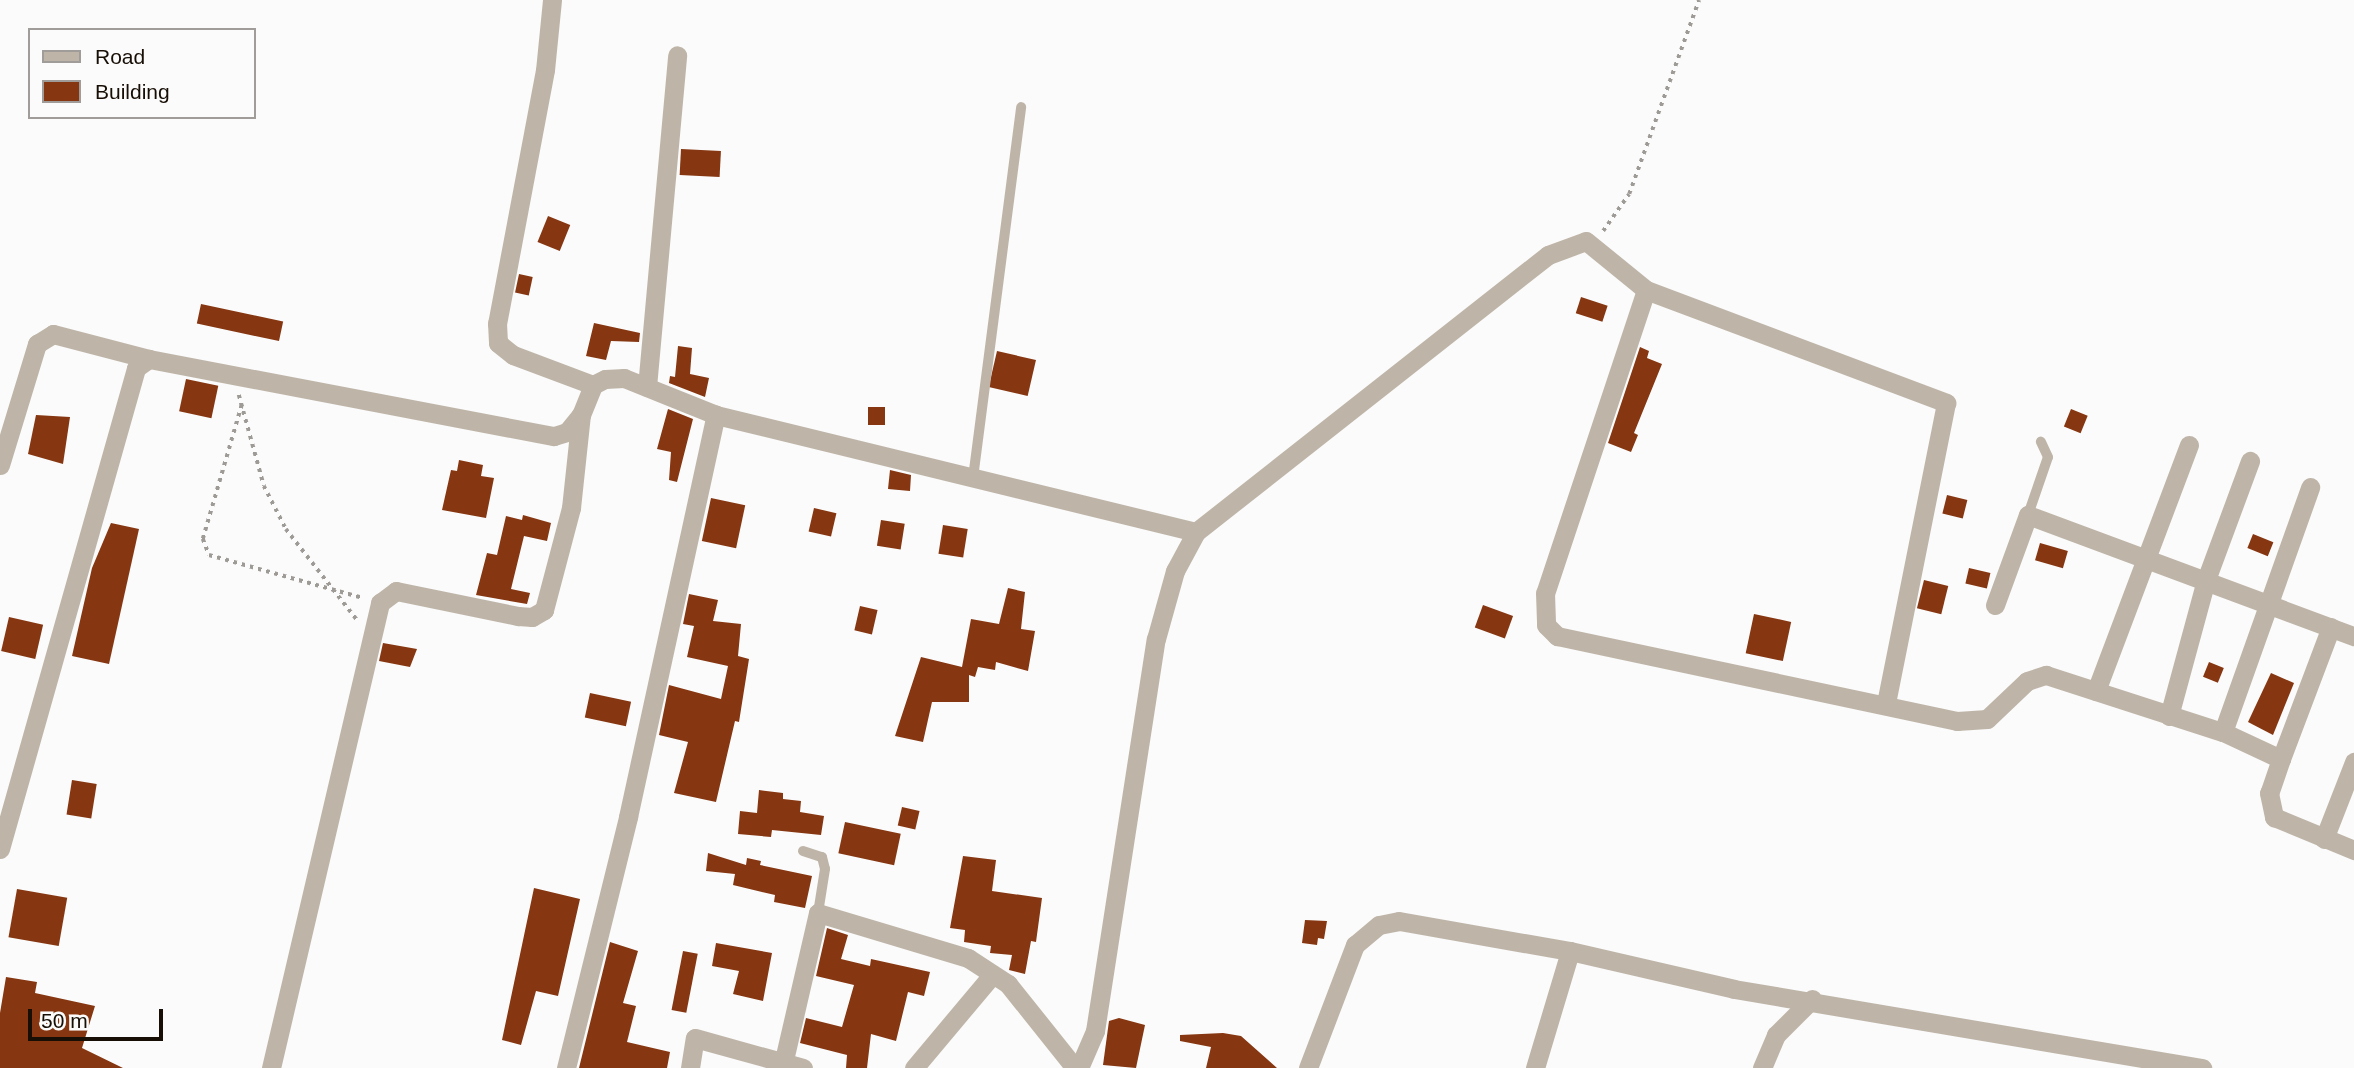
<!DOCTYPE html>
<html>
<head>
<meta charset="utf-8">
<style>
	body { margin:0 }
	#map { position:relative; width:2354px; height:1068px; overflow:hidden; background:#fbfbfb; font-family:Arial,sans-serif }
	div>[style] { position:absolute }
	.building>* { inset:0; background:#863610; transform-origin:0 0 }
	.path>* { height:3.5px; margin-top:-1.75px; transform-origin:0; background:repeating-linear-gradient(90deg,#9e9a96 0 3.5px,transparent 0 8.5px) }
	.service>* { height:10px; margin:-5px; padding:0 5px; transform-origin:5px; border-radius:5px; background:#beb5a8 }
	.minor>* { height:19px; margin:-9.5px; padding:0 9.5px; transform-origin:9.5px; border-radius:9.5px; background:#beb5a8 }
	span { translate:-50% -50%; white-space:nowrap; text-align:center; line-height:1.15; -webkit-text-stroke:7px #fbfbfb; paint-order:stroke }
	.legend { position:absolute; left:28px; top:28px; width:228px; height:91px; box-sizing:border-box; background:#fbfbfb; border:2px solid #a09c99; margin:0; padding:9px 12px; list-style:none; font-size:21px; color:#170e05 }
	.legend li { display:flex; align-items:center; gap:14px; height:35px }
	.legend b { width:35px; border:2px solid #a09c99 }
	.scale { position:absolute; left:28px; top:1009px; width:135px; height:32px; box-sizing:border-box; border:4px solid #170e05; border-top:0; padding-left:9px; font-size:21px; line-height:24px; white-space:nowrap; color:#170e05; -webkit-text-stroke:5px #fbfbfb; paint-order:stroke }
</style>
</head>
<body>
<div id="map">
	<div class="building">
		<div style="left:681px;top:149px;width:40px;height:26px;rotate:3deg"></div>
		<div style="left:548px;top:216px;width:24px;height:28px;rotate:22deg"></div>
		<div style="left:519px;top:274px;width:14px;height:19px;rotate:12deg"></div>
		<div style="left:1581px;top:297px;width:28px;height:17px;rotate:18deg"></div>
		<div style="left:201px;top:304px;width:84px;height:20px;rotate:12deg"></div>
		<div style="clip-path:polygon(594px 323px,640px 333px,639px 342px,611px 341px,606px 360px,586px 356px)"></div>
		<div style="clip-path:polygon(678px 346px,692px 348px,690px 374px,709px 378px,705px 397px,669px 383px,670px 376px,675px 377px)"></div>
		<div style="clip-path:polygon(1640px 347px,1649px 351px,1647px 358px,1662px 364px,1634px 433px,1638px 435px,1631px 452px,1608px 443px)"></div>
		<div style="left:997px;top:351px;width:40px;height:37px;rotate:13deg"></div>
		<div style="left:186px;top:379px;width:33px;height:33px;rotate:12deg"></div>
		<div style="left:868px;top:407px;width:17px;height:18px"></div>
		<div style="clip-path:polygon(668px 409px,693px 419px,677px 482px,669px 480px,671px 452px,657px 449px)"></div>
		<div style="left:2071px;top:409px;width:18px;height:19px;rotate:22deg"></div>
		<div style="clip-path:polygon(36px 415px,70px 417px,63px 464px,28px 454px)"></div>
		<div style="clip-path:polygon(459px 460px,483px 465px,481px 476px,494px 478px,486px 518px,442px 510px,451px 470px,457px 471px)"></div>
		<div style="clip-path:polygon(890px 470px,911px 475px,910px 491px,888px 489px)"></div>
		<div style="left:1947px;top:495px;width:21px;height:19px;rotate:14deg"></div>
		<div style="left:711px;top:498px;width:35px;height:44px;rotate:12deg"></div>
		<div style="left:814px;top:508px;width:23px;height:24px;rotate:13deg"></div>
		<div style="clip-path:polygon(523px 515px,551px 523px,547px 541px,524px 536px,511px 589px,530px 593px,527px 604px,476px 595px,487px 553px,497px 555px,506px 516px,522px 520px)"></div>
		<div style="left:881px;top:520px;width:24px;height:26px;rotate:9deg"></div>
		<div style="clip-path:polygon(111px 523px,139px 529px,109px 664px,72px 656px,92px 568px)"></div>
		<div style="left:943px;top:525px;width:25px;height:29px;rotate:9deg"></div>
		<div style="left:2253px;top:534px;width:22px;height:15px;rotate:22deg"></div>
		<div style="left:2040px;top:543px;width:29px;height:18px;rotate:16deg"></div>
		<div style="left:1969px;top:568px;width:22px;height:16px;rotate:13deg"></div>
		<div style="left:1924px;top:580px;width:25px;height:29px;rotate:14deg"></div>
		<div style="clip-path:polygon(1008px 588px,1025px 592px,1021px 629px,1035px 631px,1028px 671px,996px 662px,995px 670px,978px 667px,975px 677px,969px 675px,969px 702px,932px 702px,923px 742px,895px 736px,921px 657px,962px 667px,971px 619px,999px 624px)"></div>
		<div style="clip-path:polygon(689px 594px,718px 600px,713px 621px,741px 624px,738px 656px,749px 659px,739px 722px,735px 721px,716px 802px,674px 793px,688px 742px,659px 735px,669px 685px,721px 699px,728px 666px,687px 657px,694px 626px,683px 624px)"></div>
		<div style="left:1483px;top:605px;width:32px;height:24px;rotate:20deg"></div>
		<div style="left:860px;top:606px;width:18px;height:25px;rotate:13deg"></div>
		<div style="left:1754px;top:614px;width:38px;height:40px;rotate:12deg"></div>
		<div style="left:9px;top:617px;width:35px;height:35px;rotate:13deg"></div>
		<div style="clip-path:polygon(383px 643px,417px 649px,410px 667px,379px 661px)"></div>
		<div style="left:2209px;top:662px;width:16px;height:16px;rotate:22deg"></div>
		<div style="clip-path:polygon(2271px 673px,2294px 683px,2273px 735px,2248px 722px)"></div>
		<div style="left:590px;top:693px;width:42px;height:25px;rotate:12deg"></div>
		<div style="left:72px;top:780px;width:25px;height:35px;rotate:9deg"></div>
		<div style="clip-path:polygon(759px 790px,783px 793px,783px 799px,801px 801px,800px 812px,824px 816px,821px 835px,772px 830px,771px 837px,738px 834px,740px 811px,757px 813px)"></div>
		<div style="left:902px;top:807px;width:18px;height:19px;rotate:13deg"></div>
		<div style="left:845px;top:822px;width:57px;height:32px;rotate:12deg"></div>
		<div style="clip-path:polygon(708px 853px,746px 865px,747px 858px,761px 861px,760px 865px,812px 876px,805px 908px,774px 902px,775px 895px,733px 885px,735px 874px,706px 871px)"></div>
		<div style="clip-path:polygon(963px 856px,996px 860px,992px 891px,1042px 898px,1036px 942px,1031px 941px,1025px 974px,1009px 970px,1012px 955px,990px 953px,991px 946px,964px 942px,965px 930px,950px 928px)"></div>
		<div style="clip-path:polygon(534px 888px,580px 899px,558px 996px,536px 991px,521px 1045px,502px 1040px)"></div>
		<div style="left:17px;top:889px;width:51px;height:49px;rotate:10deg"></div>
		<div style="clip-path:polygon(1305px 920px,1327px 921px,1324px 939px,1318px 938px,1317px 945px,1302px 943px)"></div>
		<div style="clip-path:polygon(827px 928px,848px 935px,841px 959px,870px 966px,871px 959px,930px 972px,924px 996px,908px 992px,896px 1041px,871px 1034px,867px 1068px,846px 1068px,847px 1055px,800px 1043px,806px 1018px,842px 1027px,854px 985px,816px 976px)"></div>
		<div style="clip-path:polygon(610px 942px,638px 951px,623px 1003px,636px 1006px,627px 1042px,670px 1052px,667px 1068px,579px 1068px)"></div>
		<div style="clip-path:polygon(716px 943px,772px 953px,763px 1001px,733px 994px,739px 971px,712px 966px)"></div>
		<div style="left:683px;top:951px;width:15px;height:60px;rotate:11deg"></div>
		<div style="clip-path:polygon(6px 977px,37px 982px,35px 993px,95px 1006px,82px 1048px,123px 1068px,0 1068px,0 1013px)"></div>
		<div style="clip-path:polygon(1119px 1018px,1145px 1025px,1136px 1068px,1103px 1065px,1109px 1021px)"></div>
		<div style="clip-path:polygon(1223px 1033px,1241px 1036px,1277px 1068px,1206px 1068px,1211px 1047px,1180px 1041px,1180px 1035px)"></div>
	</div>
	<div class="path">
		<div style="left:1603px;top:231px;width:45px;rotate:-54.9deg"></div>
		<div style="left:1629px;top:194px;width:206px;rotate:-70.2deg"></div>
		<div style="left:239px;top:395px;width:94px;rotate:74.6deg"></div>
		<div style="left:264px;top:486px;width:48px;rotate:62.9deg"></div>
		<div style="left:286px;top:529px;width:115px;rotate:52deg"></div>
		<div style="left:242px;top:405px;width:140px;rotate:106.2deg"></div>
		<div style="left:203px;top:539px;width:17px;rotate:69deg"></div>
		<div style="left:209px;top:555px;width:160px;rotate:15.6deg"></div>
	</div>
	<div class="service">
		<div style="left:973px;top:478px;width:374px;rotate:-82.6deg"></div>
		<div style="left:2028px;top:515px;width:61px;rotate:-71deg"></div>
		<div style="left:2048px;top:457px;width:17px;rotate:-115deg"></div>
		<div style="left:803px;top:851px;width:20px;rotate:18deg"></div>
		<div style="left:822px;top:857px;width:12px;rotate:76deg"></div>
		<div style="left:825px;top:869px;width:45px;rotate:99deg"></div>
	</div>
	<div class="minor">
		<div style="left:552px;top:0;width:70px;rotate:95.7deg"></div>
		<div style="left:545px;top:70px;width:258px;rotate:100.7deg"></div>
		<div style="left:497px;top:323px;width:20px;rotate:87deg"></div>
		<div style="left:498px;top:343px;width:19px;rotate:39deg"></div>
		<div style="left:513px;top:355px;width:85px;rotate:20.6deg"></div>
		<div style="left:1646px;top:290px;width:319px;rotate:108.4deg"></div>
		<div style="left:1545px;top:593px;width:32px;rotate:88deg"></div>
		<div style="left:1546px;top:625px;width:16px;rotate:45deg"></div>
		<div style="left:1557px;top:636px;width:409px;rotate:12deg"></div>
		<div style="left:1957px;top:721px;width:30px;rotate:-4deg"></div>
		<div style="left:1987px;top:719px;width:55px;rotate:-43.5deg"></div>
		<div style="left:2027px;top:681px;width:20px;rotate:-18deg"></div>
		<div style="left:2046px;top:675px;width:186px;rotate:17.9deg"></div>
		<div style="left:2223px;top:732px;width:64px;rotate:25deg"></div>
		<div style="left:2281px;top:759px;width:36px;rotate:109deg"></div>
		<div style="left:2269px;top:793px;width:25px;rotate:78deg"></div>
		<div style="left:2274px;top:817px;width:87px;rotate:22.4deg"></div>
		<div style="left:647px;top:387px;width:333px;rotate:-84.8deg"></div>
		<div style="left:0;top:465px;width:127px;rotate:-73deg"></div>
		<div style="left:37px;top:344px;width:19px;rotate:-32deg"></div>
		<div style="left:53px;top:334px;width:99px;rotate:14.6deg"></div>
		<div style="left:1995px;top:605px;width:96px;rotate:-69.9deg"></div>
		<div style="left:2028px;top:515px;width:348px;rotate:20.4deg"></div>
		<div style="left:2096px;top:691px;width:263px;rotate:-69.3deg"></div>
		<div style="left:2169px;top:716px;width:141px;rotate:-74.8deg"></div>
		<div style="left:2206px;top:580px;width:127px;rotate:-69.7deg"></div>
		<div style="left:2223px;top:732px;width:260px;rotate:-70.4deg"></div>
		<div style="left:2281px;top:759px;width:141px;rotate:-69.3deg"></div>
		<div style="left:2324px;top:839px;width:83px;rotate:-68.7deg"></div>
		<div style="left:0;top:849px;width:500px;rotate:-74.2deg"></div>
		<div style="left:136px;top:368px;width:16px;rotate:-35deg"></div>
		<div style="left:149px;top:359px;width:412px;rotate:10.8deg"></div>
		<div style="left:554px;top:436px;width:14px;rotate:-17deg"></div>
		<div style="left:567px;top:432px;width:22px;rotate:-51deg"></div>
		<div style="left:581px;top:415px;width:32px;rotate:-68deg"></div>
		<div style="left:593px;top:385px;width:13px;rotate:-27deg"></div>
		<div style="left:605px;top:379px;width:19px;rotate:-3deg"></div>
		<div style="left:624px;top:378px;width:99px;rotate:21.9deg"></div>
		<div style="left:716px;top:415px;width:494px;rotate:13.7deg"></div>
		<div style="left:784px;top:1060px;width:151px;rotate:-77deg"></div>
		<div style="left:818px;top:913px;width:157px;rotate:16.7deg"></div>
		<div style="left:968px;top:958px;width:48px;rotate:33deg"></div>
		<div style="left:1008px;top:984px;width:107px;rotate:51.4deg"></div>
		<div style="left:271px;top:1068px;width:478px;rotate:-76.8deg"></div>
		<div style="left:380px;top:603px;width:20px;rotate:-37deg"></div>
		<div style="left:396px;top:591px;width:125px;rotate:11.6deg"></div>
		<div style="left:518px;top:616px;width:14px;rotate:4deg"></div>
		<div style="left:532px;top:617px;width:14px;rotate:-30deg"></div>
		<div style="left:544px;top:610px;width:106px;rotate:-75.2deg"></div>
		<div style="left:571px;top:508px;width:94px;rotate:-83.9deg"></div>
		<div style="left:566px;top:1068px;width:259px;rotate:-76.1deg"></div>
		<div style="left:628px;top:817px;width:412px;rotate:-77.7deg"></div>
		<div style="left:690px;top:1068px;width:30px;rotate:-81deg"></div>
		<div style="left:695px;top:1038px;width:112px;rotate:15.5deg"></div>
		<div style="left:914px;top:1068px;width:121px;rotate:-50deg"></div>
		<div style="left:1079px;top:1068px;width:40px;rotate:-66.6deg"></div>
		<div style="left:1095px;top:1031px;width:397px;rotate:-81.2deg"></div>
		<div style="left:1156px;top:639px;width:71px;rotate:-74.4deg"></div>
		<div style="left:1175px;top:571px;width:44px;rotate:-61.7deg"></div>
		<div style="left:1196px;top:532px;width:448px;rotate:-38.2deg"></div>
		<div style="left:1548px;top:255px;width:40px;rotate:-20.2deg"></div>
		<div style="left:1586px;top:241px;width:77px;rotate:39.2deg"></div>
		<div style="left:1646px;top:290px;width:321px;rotate:20.6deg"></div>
		<div style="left:1946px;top:403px;width:307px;rotate:101.3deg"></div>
		<div style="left:1308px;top:1068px;width:132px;rotate:-69.1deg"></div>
		<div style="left:1355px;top:945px;width:31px;rotate:-40deg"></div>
		<div style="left:1379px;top:925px;width:20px;rotate:-11deg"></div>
		<div style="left:1399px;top:921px;width:174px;rotate:10deg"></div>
		<div style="left:1570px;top:951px;width:168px;rotate:13deg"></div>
		<div style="left:1734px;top:989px;width:475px;rotate:9.6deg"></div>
		<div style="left:1535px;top:1068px;width:122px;rotate:-73.3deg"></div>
		<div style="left:1762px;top:1068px;width:36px;rotate:-67deg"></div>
		<div style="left:1776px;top:1035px;width:51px;rotate:-45deg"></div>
	</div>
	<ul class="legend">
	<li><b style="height:9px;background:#beb5a8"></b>Road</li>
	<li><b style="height:19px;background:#863610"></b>Building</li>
	</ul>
	<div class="scale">50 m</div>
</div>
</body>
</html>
